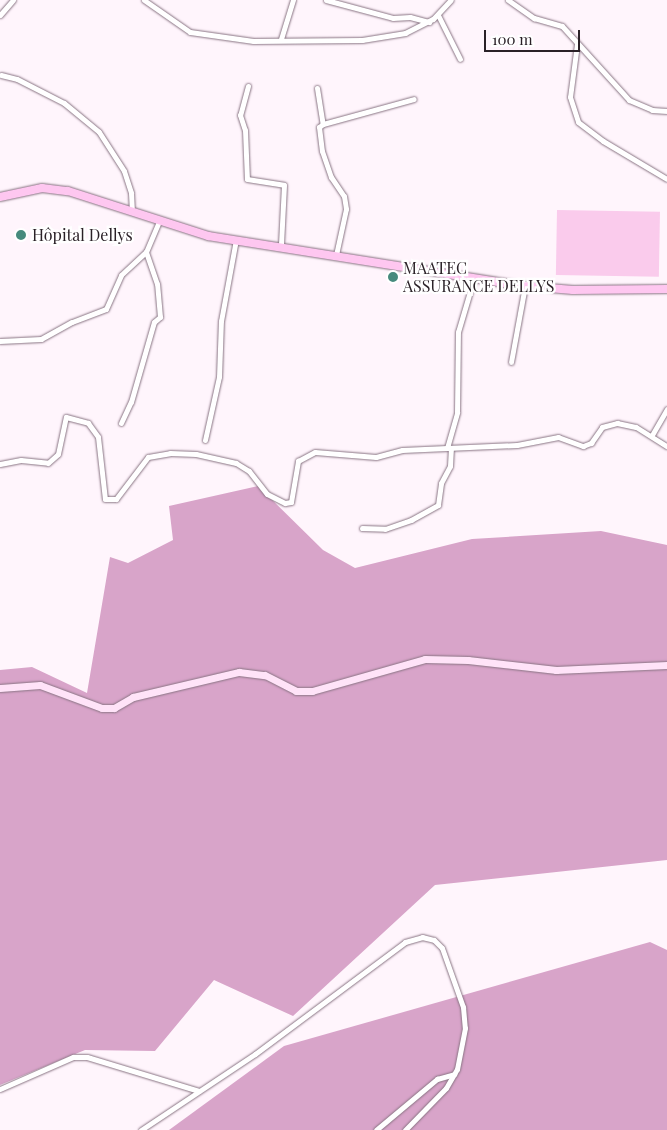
<!DOCTYPE html>
<html>
<head>
<meta charset="utf-8">
<style>
	body { margin:0 }
	#map { position:relative; width:667px; height:1130px; overflow:hidden; background:#fff5fc; font-family:"Playfair Display",serif }
	div>[style] { position:absolute }
	.green>* { inset:0; background:#facbec; transform-origin:0 0 }
	.forest>* { inset:0; background:#d8a4c9 }
	.roads { filter:drop-shadow(0 0 1px #897483) drop-shadow(0 0 1px #897483) }
	.street>* { height:5px; margin:-2.5px; padding:0 2.5px; transform-origin:2.5px; border-radius:2.5px; background:#fff }
	.secondary>* { height:7px; margin:-3.5px; padding:0 3.5px; transform-origin:3.5px; border-radius:3.5px; background:#ffe3f8 }
	.primary>* { height:8px; margin:-4px; padding:0 4px; transform-origin:4px; border-radius:4px; background:#fec7f0 }
	.dots>* { width:14px; height:14px; translate:-50% -50%; box-sizing:border-box; border:2px solid #fff; border-radius:50% }
	span { translate:-50% -50%; white-space:nowrap; text-align:center; line-height:1.15; -webkit-text-stroke:4.5px #fff; paint-order:stroke }
	.poi-label { font-size:16px; color:#2a2127 }
	.left { translate:0 -50%; text-align:left }
	.scale { position:absolute; left:484px; top:30px; width:96px; height:22px; box-sizing:border-box; border:2px solid #2a2127; border-top:0; padding-left:6px; font-size:15px; line-height:18px; white-space:nowrap; color:#2a2127; -webkit-text-stroke:4px #fff; paint-order:stroke }
</style>
</head>
<body>
<div id="map">
	<div class="green">
		<div style="left:557px;top:210px;width:103px;height:65px;rotate:1deg"></div>
	</div>
	<div class="forest">
		<div style="clip-path:polygon(258px 486px,323px 550px,355px 568px,472px 539px,601px 531px,667px 545px,667px 860px,435px 885px,293px 1016px,214px 980px,155px 1051px,85px 1050px,0 1085px,0 670px,32px 667px,87px 693px,110px 557px,128px 563px,173px 540px,169px 506px)"></div>
		<div style="clip-path:polygon(650px 942px,667px 950px,667px 1130px,169px 1130px,284px 1046px)"></div>
	</div>
	<div class="roads">
		<div class="street">
			<div style="left:144px;top:0;width:56px;rotate:34.8deg"></div>
			<div style="left:190px;top:32px;width:64px;rotate:8.1deg"></div>
			<div style="left:253px;top:41px;width:109px;rotate:-0.5deg"></div>
			<div style="left:362px;top:40px;width:44px;rotate:-9.2deg"></div>
			<div style="left:405px;top:33px;width:31px;rotate:-27deg"></div>
			<div style="left:433px;top:19px;width:26px;rotate:-47deg"></div>
			<div style="left:326px;top:0;width:69px;rotate:15deg"></div>
			<div style="left:393px;top:18px;width:17px;rotate:-3deg"></div>
			<div style="left:410px;top:17px;width:20px;rotate:15deg"></div>
			<div style="left:508px;top:0;width:32px;rotate:35deg"></div>
			<div style="left:534px;top:18px;width:29px;rotate:16deg"></div>
			<div style="left:562px;top:26px;width:100px;rotate:47.8deg"></div>
			<div style="left:629px;top:100px;width:25px;rotate:23deg"></div>
			<div style="left:652px;top:110px;width:15px;rotate:4deg"></div>
			<div style="left:0;top:15px;width:20px;rotate:-49deg"></div>
			<div style="left:438px;top:15px;width:49px;rotate:63.4deg"></div>
			<div style="left:281px;top:39px;width:41px;rotate:-72.9deg"></div>
			<div style="left:577px;top:44px;width:53px;rotate:97.5deg"></div>
			<div style="left:570px;top:97px;width:26px;rotate:72deg"></div>
			<div style="left:578px;top:122px;width:31px;rotate:37deg"></div>
			<div style="left:603px;top:141px;width:74px;rotate:30.7deg"></div>
			<div style="left:1px;top:75px;width:16px;rotate:14deg"></div>
			<div style="left:17px;top:79px;width:53px;rotate:27.1deg"></div>
			<div style="left:64px;top:103px;width:45px;rotate:39.6deg"></div>
			<div style="left:99px;top:132px;width:46px;rotate:57.3deg"></div>
			<div style="left:124px;top:171px;width:23px;rotate:72deg"></div>
			<div style="left:131px;top:193px;width:18px;rotate:87deg"></div>
			<div style="left:248px;top:86px;width:30px;rotate:105deg"></div>
			<div style="left:240px;top:115px;width:16px;rotate:72deg"></div>
			<div style="left:245px;top:130px;width:49px;rotate:87.7deg"></div>
			<div style="left:247px;top:179px;width:37px;rotate:9deg"></div>
			<div style="left:284px;top:185px;width:60px;rotate:92.9deg"></div>
			<div style="left:317px;top:88px;width:36px;rotate:81deg"></div>
			<div style="left:323px;top:124px;width:5px;rotate:143deg"></div>
			<div style="left:319px;top:127px;width:24px;rotate:83deg"></div>
			<div style="left:322px;top:151px;width:28px;rotate:71deg"></div>
			<div style="left:331px;top:177px;width:23px;rotate:56deg"></div>
			<div style="left:344px;top:196px;width:13px;rotate:81deg"></div>
			<div style="left:346px;top:209px;width:47px;rotate:102.3deg"></div>
			<div style="left:323px;top:124px;width:94px;rotate:-15.4deg"></div>
			<div style="left:0;top:341px;width:41px;rotate:-2.8deg"></div>
			<div style="left:41px;top:339px;width:35px;rotate:-29deg"></div>
			<div style="left:72px;top:322px;width:36px;rotate:-21deg"></div>
			<div style="left:106px;top:309px;width:37px;rotate:-66deg"></div>
			<div style="left:121px;top:275px;width:34px;rotate:-43deg"></div>
			<div style="left:511px;top:362px;width:77px;rotate:-79.6deg"></div>
			<div style="left:121px;top:423px;width:23px;rotate:-65deg"></div>
			<div style="left:131px;top:402px;width:83px;rotate:-74deg"></div>
			<div style="left:154px;top:322px;width:8px;rotate:-40deg"></div>
			<div style="left:160px;top:317px;width:33px;rotate:-95deg"></div>
			<div style="left:157px;top:284px;width:34px;rotate:-109deg"></div>
			<div style="left:146px;top:252px;width:33px;rotate:-67deg"></div>
			<div style="left:652px;top:435px;width:30px;rotate:-60deg"></div>
			<div style="left:205px;top:440px;width:65px;rotate:-77.5deg"></div>
			<div style="left:219px;top:377px;width:56px;rotate:-88deg"></div>
			<div style="left:221px;top:321px;width:83px;rotate:-79.6deg"></div>
			<div style="left:447px;top:448px;width:37px;rotate:-74deg"></div>
			<div style="left:457px;top:412px;width:80px;rotate:-89.3deg"></div>
			<div style="left:458px;top:332px;width:56px;rotate:-73.5deg"></div>
			<div style="left:0;top:464px;width:21px;rotate:-11deg"></div>
			<div style="left:21px;top:460px;width:27px;rotate:6deg"></div>
			<div style="left:48px;top:463px;width:13px;rotate:-42deg"></div>
			<div style="left:58px;top:454px;width:38px;rotate:-78deg"></div>
			<div style="left:66px;top:417px;width:23px;rotate:15deg"></div>
			<div style="left:88px;top:423px;width:17px;rotate:54deg"></div>
			<div style="left:98px;top:437px;width:62px;rotate:83.6deg"></div>
			<div style="left:105px;top:499px;width:11px"></div>
			<div style="left:116px;top:499px;width:53px;rotate:-52.7deg"></div>
			<div style="left:148px;top:457px;width:22px;rotate:-10deg"></div>
			<div style="left:170px;top:453px;width:26px;rotate:2deg"></div>
			<div style="left:196px;top:454px;width:41px;rotate:12.7deg"></div>
			<div style="left:236px;top:463px;width:15px;rotate:32deg"></div>
			<div style="left:249px;top:471px;width:29px;rotate:52deg"></div>
			<div style="left:267px;top:494px;width:20px;rotate:27deg"></div>
			<div style="left:285px;top:503px;width:6px;rotate:-9deg"></div>
			<div style="left:291px;top:502px;width:42px;rotate:-80.3deg"></div>
			<div style="left:298px;top:461px;width:19px;rotate:-28deg"></div>
			<div style="left:315px;top:452px;width:61px;rotate:4.7deg"></div>
			<div style="left:376px;top:457px;width:27px;rotate:-15deg"></div>
			<div style="left:402px;top:450px;width:115px;rotate:-2.5deg"></div>
			<div style="left:517px;top:445px;width:42px;rotate:-11deg"></div>
			<div style="left:558px;top:437px;width:27px;rotate:20deg"></div>
			<div style="left:583px;top:446px;width:9px;rotate:-21deg"></div>
			<div style="left:591px;top:443px;width:19px;rotate:-55deg"></div>
			<div style="left:602px;top:427px;width:16px;rotate:-15deg"></div>
			<div style="left:617px;top:423px;width:19px;rotate:12deg"></div>
			<div style="left:636px;top:427px;width:36px;rotate:32deg"></div>
			<div style="left:362px;top:528px;width:23px;rotate:2deg"></div>
			<div style="left:385px;top:529px;width:28px;rotate:-19deg"></div>
			<div style="left:411px;top:520px;width:31px;rotate:-29deg"></div>
			<div style="left:438px;top:505px;width:22px;rotate:-82deg"></div>
			<div style="left:441px;top:483px;width:19px;rotate:-62deg"></div>
			<div style="left:450px;top:466px;width:18px;rotate:-87deg"></div>
			<div style="left:0;top:1089px;width:80px;rotate:-23.7deg"></div>
			<div style="left:73px;top:1057px;width:14px"></div>
			<div style="left:87px;top:1057px;width:117px;rotate:16.9deg"></div>
			<div style="left:141px;top:1130px;width:137px;rotate:-33.7deg"></div>
			<div style="left:255px;top:1054px;width:187px;rotate:-36.7deg"></div>
			<div style="left:405px;top:942px;width:18px;rotate:-16deg"></div>
			<div style="left:422px;top:937px;width:12px;rotate:14deg"></div>
			<div style="left:434px;top:940px;width:11px;rotate:45deg"></div>
			<div style="left:442px;top:948px;width:63px;rotate:70.4deg"></div>
			<div style="left:463px;top:1007px;width:21px;rotate:85deg"></div>
			<div style="left:465px;top:1028px;width:42px;rotate:101deg"></div>
			<div style="left:457px;top:1069px;width:22px;rotate:120deg"></div>
			<div style="left:446px;top:1088px;width:59px;rotate:134.3deg"></div>
			<div style="left:376px;top:1130px;width:80px;rotate:-39.9deg"></div>
			<div style="left:437px;top:1079px;width:18px;rotate:-16deg"></div>
		</div>
		<div class="secondary">
			<div style="left:0;top:688px;width:40px;rotate:-4.3deg"></div>
			<div style="left:40px;top:685px;width:66px;rotate:20.4deg"></div>
			<div style="left:102px;top:708px;width:12px"></div>
			<div style="left:114px;top:708px;width:22px;rotate:-30deg"></div>
			<div style="left:133px;top:697px;width:109px;rotate:-13.3deg"></div>
			<div style="left:239px;top:672px;width:26px;rotate:7deg"></div>
			<div style="left:265px;top:675px;width:35px;rotate:27deg"></div>
			<div style="left:296px;top:691px;width:16px"></div>
			<div style="left:312px;top:691px;width:117px;rotate:-15.8deg"></div>
			<div style="left:425px;top:659px;width:43px;rotate:1.3deg"></div>
			<div style="left:468px;top:660px;width:89px;rotate:6.5deg"></div>
			<div style="left:556px;top:670px;width:111px;rotate:-2.6deg"></div>
		</div>
		<div class="primary">
			<div style="left:0;top:197px;width:43px;rotate:-12.1deg"></div>
			<div style="left:42px;top:188px;width:26px;rotate:7deg"></div>
			<div style="left:68px;top:191px;width:147px;rotate:17.8deg"></div>
			<div style="left:208px;top:236px;width:321px;rotate:9deg"></div>
			<div style="left:525px;top:286px;width:48px;rotate:4.8deg"></div>
			<div style="left:573px;top:290px;width:94px;rotate:-0.6deg"></div>
		</div>
	</div>
	<div class="dots">
		<div style="left:21px;top:235px;background:#468a7d"></div>
		<div style="left:393px;top:277px;background:#468a7d"></div>
	</div>
	<div class="poi-label">
		<span class="left" style="left:32px;top:235px">Hôpital Dellys</span>
		<span class="left" style="left:403px;top:277px">MAATEC<br>ASSURANCE DELLYS</span>
	</div>
	<div class="scale">100 m</div>
</div>
</body>
</html>
